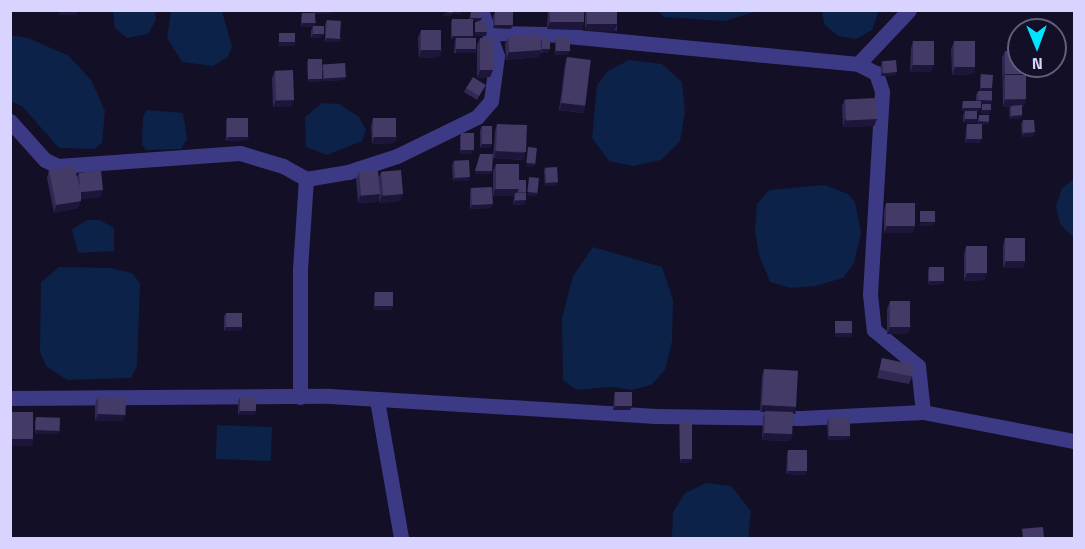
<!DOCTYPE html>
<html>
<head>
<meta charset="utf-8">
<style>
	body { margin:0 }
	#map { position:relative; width:1085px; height:549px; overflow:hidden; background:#130f26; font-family:"Titillium Web",sans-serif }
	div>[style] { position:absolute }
	.water>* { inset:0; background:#0c2248; transform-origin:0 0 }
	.street>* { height:15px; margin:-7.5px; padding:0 7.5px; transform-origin:7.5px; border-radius:7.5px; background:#3d3a85 }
	.wall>* { inset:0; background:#312854; transform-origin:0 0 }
	.shaded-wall>* { inset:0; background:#1d163a; transform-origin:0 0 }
	.building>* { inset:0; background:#433a66; transform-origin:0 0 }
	span { translate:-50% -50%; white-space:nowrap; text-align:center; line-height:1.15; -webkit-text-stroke:4.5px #130f26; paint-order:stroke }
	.frame { position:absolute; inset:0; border:12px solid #d9d4ff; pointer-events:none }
	.north { position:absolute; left:1007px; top:18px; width:60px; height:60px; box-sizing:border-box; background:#130f26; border:2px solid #625e7d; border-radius:50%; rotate:179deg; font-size:16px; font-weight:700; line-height:24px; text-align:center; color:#d9d4ff }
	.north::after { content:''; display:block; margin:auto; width:21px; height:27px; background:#00e5ff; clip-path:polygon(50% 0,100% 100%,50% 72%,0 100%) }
</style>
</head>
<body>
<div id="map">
	<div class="water">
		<div style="clip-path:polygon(113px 10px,155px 11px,156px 20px,148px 34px,127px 38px,115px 28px)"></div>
		<div style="clip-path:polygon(879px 10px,872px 30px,856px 39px,838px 36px,824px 24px,822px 11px)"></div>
		<div style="clip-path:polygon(171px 11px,222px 11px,232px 47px,228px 57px,213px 66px,182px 62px,167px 38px)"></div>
		<div style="clip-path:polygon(658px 11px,758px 11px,725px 21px,664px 17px)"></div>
		<div style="clip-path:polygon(10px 35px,28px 38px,69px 56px,91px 80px,105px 111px,102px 143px,95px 149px,59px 148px,23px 107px,11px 101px)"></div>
		<div style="clip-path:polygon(629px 60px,662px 64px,682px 82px,685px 112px,680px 141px,661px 160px,633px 166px,609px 161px,592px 138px,597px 85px,608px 71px)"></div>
		<div style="clip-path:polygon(322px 103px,339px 104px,359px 117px,366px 130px,362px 141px,327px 155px,306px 147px,305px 117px)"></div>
		<div style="clip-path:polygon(147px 110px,183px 113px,187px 139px,181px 149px,146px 150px,142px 145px,143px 117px)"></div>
		<div style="clip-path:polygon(1074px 179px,1074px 238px,1060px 224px,1056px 206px,1062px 188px)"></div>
		<div style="clip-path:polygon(824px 185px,848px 194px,855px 202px,861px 233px,854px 263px,843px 278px,815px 286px,791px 288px,770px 282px,759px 255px,755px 230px,757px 204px,769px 190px)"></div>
		<div style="clip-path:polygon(87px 220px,100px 220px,114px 228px,114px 251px,78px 253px,72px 229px)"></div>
		<div style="clip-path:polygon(593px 247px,662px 267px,673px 300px,672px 341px,665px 370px,651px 385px,632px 390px,611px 387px,576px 390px,563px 380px,562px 318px,573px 276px)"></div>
		<div style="clip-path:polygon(59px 267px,110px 268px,132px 273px,140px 283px,137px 366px,131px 378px,67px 380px,46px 366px,40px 352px,41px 282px)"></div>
		<div style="left:272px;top:427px;width:34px;height:55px;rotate:92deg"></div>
		<div style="clip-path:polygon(706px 483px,731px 486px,751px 511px,748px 538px,672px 538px,673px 512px,685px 493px)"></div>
	</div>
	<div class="street">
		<div style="left:491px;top:33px;width:56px;rotate:1deg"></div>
		<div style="left:547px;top:34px;width:312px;rotate:5.5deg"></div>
		<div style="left:858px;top:64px;width:74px;rotate:-46.6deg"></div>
		<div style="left:858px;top:64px;width:20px;rotate:27deg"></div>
		<div style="left:876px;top:73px;width:20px;rotate:72deg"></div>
		<div style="left:882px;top:92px;width:202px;rotate:93.4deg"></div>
		<div style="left:870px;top:294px;width:36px;rotate:84deg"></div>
		<div style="left:874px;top:330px;width:57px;rotate:39.3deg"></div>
		<div style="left:918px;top:366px;width:46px;rotate:83.8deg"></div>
		<div style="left:10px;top:121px;width:52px;rotate:48.1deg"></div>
		<div style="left:45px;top:160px;width:14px;rotate:25deg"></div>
		<div style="left:58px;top:166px;width:182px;rotate:-4.1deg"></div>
		<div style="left:240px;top:153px;width:45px;rotate:16.8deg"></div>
		<div style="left:283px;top:166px;width:26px;rotate:29deg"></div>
		<div style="left:306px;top:179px;width:43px;rotate:-9.5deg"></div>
		<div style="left:348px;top:172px;width:52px;rotate:-18.1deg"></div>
		<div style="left:397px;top:156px;width:89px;rotate:-26deg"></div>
		<div style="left:477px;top:117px;width:21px;rotate:-49deg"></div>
		<div style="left:491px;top:101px;width:45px;rotate:-82.4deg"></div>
		<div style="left:497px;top:56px;width:49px;rotate:-109.2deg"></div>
		<div style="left:300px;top:397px;width:128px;rotate:-90deg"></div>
		<div style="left:300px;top:269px;width:90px;rotate:-86.2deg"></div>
		<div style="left:10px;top:398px;width:320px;rotate:-0.4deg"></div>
		<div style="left:330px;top:396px;width:326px;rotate:3.5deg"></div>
		<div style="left:655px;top:416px;width:146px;rotate:0.8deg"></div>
		<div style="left:801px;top:418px;width:122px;rotate:-2.8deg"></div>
		<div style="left:923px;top:412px;width:154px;rotate:10.9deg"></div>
		<div style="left:377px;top:400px;width:140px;rotate:80.1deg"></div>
	</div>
	<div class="wall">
		<div style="clip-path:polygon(313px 10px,335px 10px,334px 13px,315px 14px,316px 23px,314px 26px,323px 37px,311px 38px,311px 30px,313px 27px,301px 27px,301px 17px,302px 13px,313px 13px)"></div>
		<div style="clip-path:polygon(548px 10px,584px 10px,584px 22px,582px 30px,547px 29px)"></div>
		<div style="left:585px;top:10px;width:32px;height:21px"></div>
		<div style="clip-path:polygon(471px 11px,473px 21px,472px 38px,476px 49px,475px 53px,454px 53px,455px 39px,451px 39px,451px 23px,452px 19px,469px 19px)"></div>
		<div style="clip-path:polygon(495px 12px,511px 29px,493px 28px,493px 16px)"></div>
		<div style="clip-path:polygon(327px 20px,341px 38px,340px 42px,325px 42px,325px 24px)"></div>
		<div style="clip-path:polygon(421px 30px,442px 50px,439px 57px,419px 58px,418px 38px)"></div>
		<div style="clip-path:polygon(508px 37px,541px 42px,542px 39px,548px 53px,541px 53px,541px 51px,539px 57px,506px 60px,505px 44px)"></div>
		<div style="clip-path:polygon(480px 38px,493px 70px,490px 77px,477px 78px,477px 45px)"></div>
		<div style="clip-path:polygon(556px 38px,569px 54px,555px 55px,555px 42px)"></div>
		<div style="clip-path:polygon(913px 41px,933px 65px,931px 72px,910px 72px,911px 48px)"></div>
		<div style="clip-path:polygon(954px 41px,975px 67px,973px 74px,952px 75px,951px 49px)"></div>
		<div style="clip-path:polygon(1005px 51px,1024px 74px,1023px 76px,1026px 99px,1024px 106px,1022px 107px,1022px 115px,1020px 119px,1010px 119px,1009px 109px,1010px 107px,1003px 107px,1002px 58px)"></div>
		<div style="clip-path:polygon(567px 57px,585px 106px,583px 113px,559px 110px,565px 64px)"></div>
		<div style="clip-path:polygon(308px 59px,321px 82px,308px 82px,307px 63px)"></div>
		<div style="clip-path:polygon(882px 61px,895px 76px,881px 76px,881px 65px)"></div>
		<div style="clip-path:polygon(323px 64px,346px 77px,344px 80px,323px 81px,322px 68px)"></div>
		<div style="clip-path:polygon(275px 71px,291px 107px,273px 107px,272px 78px)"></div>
		<div style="clip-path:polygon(981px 74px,992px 88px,991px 91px,992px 101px,990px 104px,990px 114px,981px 114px,982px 104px,980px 104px,979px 112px,977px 112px,976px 123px,963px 123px,963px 115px,965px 111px,962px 111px,962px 105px,963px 101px,976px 101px,976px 95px,978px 91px,980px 91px,980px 78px)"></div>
		<div style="clip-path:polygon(486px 85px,477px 100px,464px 92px,466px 88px)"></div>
		<div style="clip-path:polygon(845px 99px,877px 119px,874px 126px,843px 127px,842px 106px)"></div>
		<div style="clip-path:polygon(979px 115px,988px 125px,982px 125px,981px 139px,980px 143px,965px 143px,966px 128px,967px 124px,977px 124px)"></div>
		<div style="clip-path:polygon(227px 118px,249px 136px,247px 140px,226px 141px,226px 122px)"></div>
		<div style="clip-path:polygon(373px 118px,397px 136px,394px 143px,372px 144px,371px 126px)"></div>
		<div style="clip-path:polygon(1023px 120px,1035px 132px,1033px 136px,1022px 137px,1021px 124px)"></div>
		<div style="clip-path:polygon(497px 124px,525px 153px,522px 160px,493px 158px,495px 131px)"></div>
		<div style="clip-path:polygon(482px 126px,491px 144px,490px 148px,480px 148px,480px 130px)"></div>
		<div style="clip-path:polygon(461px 133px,472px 154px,460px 154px,460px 137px)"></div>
		<div style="clip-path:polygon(454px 161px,469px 181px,453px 181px,452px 165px)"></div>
		<div style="clip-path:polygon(496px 164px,519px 180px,526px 192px,525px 204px,513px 205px,514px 196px,493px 196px,493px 171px)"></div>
		<div style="clip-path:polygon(545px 168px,558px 182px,556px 186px,545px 186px,544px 171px)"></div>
		<div style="clip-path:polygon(49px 170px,77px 177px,79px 173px,100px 197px,81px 199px,78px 208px,54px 213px,47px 178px)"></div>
		<div style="clip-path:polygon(359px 172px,379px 177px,381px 172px,400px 201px,379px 203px,379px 197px,377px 202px,358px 203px,356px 179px)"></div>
		<div style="clip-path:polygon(471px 188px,491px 208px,470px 209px,470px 192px)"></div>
		<div style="clip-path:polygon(886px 203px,915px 226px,912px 233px,884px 233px,884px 211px)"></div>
		<div style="clip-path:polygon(1005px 238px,1025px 261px,1023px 268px,1003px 268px,1003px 245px)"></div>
		<div style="clip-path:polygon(966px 247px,985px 280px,964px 281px,964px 254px)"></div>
		<div style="clip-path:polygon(929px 267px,943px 284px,928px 285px,928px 271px)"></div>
		<div style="clip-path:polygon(375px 292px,393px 306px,391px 310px,374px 310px,374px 296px)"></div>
		<div style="clip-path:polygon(890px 301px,911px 326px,908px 333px,887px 334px,887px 309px)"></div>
		<div style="clip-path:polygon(226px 313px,242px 327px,241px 331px,224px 331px,224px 316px)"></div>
		<div style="clip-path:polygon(882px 358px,912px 377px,909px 384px,877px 378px)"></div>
		<div style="clip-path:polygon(764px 369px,796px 407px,793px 414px,790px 441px,762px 440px,763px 418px,765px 412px,760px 412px,762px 376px)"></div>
		<div style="clip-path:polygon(615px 392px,632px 406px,630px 410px,613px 410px,614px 395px)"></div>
		<div style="clip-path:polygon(98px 397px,123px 421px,95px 421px,95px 405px)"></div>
		<div style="clip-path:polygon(240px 397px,255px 415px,238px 415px,238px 401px)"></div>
		<div style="clip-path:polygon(36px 417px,60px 431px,58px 434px,35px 434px,35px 421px)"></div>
		<div style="clip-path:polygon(829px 418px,849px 439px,828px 440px,827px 422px)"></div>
		<div style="clip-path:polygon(680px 422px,691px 462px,680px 463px,679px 426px)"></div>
		<div style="clip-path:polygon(788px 450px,805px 475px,786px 474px,787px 454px)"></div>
	</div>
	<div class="shaded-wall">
		<div style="clip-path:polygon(314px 10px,335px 10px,334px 13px,313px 14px)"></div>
		<div style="clip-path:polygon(60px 11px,78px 11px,77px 15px,58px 15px)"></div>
		<div style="clip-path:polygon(455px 11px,463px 11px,462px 14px,454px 14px)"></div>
		<div style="clip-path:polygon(445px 12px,453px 13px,451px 16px,443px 16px)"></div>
		<div style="clip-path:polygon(471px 18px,482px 18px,480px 21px,469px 21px)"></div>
		<div style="clip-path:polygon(550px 22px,584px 22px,582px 30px,547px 29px)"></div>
		<div style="clip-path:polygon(302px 23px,316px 23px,314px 27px,301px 27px)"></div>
		<div style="clip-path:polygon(587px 24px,617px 24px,614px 32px,584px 31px)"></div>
		<div style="clip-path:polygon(495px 25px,513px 25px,511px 29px,493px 28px)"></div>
		<div style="clip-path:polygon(475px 32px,487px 32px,486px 36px,474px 36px)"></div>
		<div style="clip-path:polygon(313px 34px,324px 34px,323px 37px,311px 38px)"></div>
		<div style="left:452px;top:36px;width:21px;height:3px"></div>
		<div style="clip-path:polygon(327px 38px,341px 38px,340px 42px,325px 42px)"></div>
		<div style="clip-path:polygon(279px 42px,296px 42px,294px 46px,278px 46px)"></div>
		<div style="left:456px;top:49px;width:20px;height:4px"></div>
		<div style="clip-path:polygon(542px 49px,550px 49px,548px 53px,541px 53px)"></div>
		<div style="clip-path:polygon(421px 50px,442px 50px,439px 57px,419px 58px)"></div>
		<div style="clip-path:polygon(541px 50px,539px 57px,506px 60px,509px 52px)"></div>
		<div style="clip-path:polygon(556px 51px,570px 51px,569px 54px,555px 55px)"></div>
		<div style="clip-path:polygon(913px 65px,933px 65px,931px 72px,910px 72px)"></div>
		<div style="clip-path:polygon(955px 67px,975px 67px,973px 74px,952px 75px)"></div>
		<div style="clip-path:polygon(480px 70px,493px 70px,490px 77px,477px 78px)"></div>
		<div style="clip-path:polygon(897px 72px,895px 76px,881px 76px,882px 73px)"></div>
		<div style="clip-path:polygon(1005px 74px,1024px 74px,1021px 81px,1005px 76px,1002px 81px)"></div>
		<div style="clip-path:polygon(346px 77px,344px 80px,323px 81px,324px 78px)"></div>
		<div style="clip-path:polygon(322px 78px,321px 82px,308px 82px,309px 79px)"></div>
		<div style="clip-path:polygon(981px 88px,992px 88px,991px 91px,980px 92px)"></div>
		<div style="clip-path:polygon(1026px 99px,1024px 106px,1003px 107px,1005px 100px)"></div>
		<div style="clip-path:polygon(276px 100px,294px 100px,291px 107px,273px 107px)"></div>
		<div style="clip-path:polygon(978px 100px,992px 101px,990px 104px,976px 104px)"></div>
		<div style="left:561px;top:103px;width:24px;height:7px;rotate:7deg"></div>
		<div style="clip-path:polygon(963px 108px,980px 108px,979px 112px,962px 111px)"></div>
		<div style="clip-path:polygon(982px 110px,991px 110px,990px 114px,981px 114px)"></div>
		<div style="clip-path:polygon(1022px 115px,1020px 119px,1010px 119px,1011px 116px)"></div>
		<div style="clip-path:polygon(845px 119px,877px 119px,874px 126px,843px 127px)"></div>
		<div style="clip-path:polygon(965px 119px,977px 119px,976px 123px,963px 123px)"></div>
		<div style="clip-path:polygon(979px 121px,989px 122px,988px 125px,977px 125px)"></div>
		<div style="clip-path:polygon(1035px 132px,1033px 136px,1022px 137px,1023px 133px)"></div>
		<div style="clip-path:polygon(249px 136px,247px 140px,226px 141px,228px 137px)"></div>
		<div style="clip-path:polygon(397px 136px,394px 143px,372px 144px,374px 137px)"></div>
		<div style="clip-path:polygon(967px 139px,981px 139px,980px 143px,965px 143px)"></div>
		<div style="clip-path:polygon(482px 144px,491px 144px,490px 148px,480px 148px)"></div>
		<div style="clip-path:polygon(461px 150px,473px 150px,472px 154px,460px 154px)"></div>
		<div style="left:495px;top:151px;width:30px;height:7px;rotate:4deg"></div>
		<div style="clip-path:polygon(527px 163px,536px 163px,534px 167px,526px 166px)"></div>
		<div style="left:475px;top:171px;width:17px;height:3px"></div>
		<div style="clip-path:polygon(470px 177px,469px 181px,453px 181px,454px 178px)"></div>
		<div style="clip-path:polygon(558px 182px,556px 186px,545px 186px,546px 183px)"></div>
		<div style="clip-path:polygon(495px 189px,518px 189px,516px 196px,515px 194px,514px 196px,493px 196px)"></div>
		<div style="clip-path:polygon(103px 190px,100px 197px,78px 200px,81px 192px)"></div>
		<div style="clip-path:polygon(528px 192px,538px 193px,537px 196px,527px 196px)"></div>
		<div style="clip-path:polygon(380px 194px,377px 202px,358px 203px,360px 196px)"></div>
		<div style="clip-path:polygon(403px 194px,400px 201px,379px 203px,382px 195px)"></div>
		<div style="clip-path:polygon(526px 200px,525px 204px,513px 205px,515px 201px)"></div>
		<div style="clip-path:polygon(81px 201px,78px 208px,54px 213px,56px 205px)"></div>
		<div style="clip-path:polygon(493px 204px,491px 208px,470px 209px,472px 205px)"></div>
		<div style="clip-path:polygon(935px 222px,933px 226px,919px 226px,920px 223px)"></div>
		<div style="clip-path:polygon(887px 226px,915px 226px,912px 233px,884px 233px)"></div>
		<div style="clip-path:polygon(1006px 261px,1025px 261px,1023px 268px,1003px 268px)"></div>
		<div style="clip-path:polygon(967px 273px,987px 273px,985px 280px,964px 281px)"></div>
		<div style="clip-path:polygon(929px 281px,944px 281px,943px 284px,928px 285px)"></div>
		<div style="clip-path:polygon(375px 306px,393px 306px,391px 310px,374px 310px)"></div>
		<div style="clip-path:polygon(911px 326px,908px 333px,887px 334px,890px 327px)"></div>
		<div style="clip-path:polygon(226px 327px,242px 327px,241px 331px,224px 331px)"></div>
		<div style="left:835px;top:333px;width:17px;height:4px"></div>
		<div style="left:762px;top:405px;width:34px;height:7px;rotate:3deg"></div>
		<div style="clip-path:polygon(615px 406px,632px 406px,630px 410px,613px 410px)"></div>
		<div style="clip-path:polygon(240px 411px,256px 411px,255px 415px,238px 415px)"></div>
		<div style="clip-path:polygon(98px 414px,126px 414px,123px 421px,95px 421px)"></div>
		<div style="clip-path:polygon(36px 430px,60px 431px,58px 434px,35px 434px)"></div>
		<div style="clip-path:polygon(764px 433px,793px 434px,790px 441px,762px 440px)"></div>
		<div style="clip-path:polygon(829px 436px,851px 436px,849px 439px,828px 440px)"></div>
		<div style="left:10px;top:439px;width:23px;height:7px"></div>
		<div style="clip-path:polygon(681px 459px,692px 459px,691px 462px,680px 463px)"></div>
		<div style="clip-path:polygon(788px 471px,807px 471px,805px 475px,786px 474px)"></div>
	</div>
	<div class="building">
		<div style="left:60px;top:10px;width:19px;height:1px"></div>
		<div style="clip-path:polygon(445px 10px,453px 10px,453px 13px,445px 12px)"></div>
		<div style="left:550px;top:10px;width:34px;height:12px"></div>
		<div style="left:587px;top:10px;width:30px;height:14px"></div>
		<div style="left:471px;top:11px;width:11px;height:7px"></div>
		<div style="left:495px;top:12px;width:18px;height:13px"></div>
		<div style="left:302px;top:13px;width:13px;height:10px"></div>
		<div style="left:452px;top:19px;width:21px;height:17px"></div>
		<div style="left:327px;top:20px;width:14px;height:18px;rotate:4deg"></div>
		<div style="left:475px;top:22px;width:12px;height:10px"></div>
		<div style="left:313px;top:26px;width:11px;height:8px"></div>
		<div style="left:421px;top:30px;width:20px;height:20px"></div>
		<div style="left:279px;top:33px;width:16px;height:9px"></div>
		<div style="left:540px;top:34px;width:16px;height:32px;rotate:86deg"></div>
		<div style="left:456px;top:38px;width:20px;height:11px"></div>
		<div style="left:480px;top:38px;width:13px;height:32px"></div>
		<div style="left:550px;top:38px;width:11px;height:8px;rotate:90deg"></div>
		<div style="left:556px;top:38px;width:14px;height:13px"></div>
		<div style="left:913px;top:41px;width:21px;height:24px"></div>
		<div style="left:954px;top:41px;width:21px;height:26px"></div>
		<div style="clip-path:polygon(1005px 51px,1019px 51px,1019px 66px,1024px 66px,1024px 74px,1005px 74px)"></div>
		<div style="left:567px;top:57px;width:24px;height:46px;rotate:7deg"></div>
		<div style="left:308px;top:59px;width:14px;height:20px"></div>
		<div style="left:896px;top:60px;width:12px;height:14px;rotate:85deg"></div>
		<div style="left:345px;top:63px;width:14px;height:22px;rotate:86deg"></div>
		<div style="left:293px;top:70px;width:30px;height:18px;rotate:88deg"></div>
		<div style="clip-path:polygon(981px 74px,993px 75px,992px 88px,981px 88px)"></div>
		<div style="left:1026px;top:75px;width:24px;height:21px;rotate:90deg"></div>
		<div style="left:473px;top:77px;width:15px;height:13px;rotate:32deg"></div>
		<div style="left:978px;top:91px;width:14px;height:9px"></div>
		<div style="left:876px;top:98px;width:21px;height:31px;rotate:87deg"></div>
		<div style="left:963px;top:101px;width:18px;height:7px"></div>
		<div style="left:982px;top:104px;width:9px;height:6px"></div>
		<div style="clip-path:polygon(1022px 105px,1022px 115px,1011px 116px,1011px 106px)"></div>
		<div style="left:965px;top:111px;width:12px;height:8px"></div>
		<div style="clip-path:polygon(979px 115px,989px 115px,989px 122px,979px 121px)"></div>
		<div style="left:227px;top:118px;width:21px;height:19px"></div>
		<div style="left:373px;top:118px;width:23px;height:19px"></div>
		<div style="clip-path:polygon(1023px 120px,1034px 120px,1035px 132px,1023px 133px)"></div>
		<div style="left:497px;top:124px;width:30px;height:27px;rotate:2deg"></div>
		<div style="left:967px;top:124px;width:15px;height:15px"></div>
		<div style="left:482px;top:126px;width:10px;height:18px"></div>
		<div style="left:461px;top:133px;width:13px;height:17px"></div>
		<div style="left:528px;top:147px;width:9px;height:16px;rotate:6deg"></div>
		<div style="clip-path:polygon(480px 154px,493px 154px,492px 171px,475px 171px)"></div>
		<div style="left:469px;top:160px;width:17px;height:15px;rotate:87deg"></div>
		<div style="left:496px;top:164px;width:23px;height:25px"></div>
		<div style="clip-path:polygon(74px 166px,80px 187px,79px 173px,101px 170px,103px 190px,81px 192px,81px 201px,56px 205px,49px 170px)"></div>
		<div style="left:557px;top:167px;width:15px;height:12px;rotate:86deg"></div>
		<div style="left:401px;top:170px;width:24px;height:20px;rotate:85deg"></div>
		<div style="left:378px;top:171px;width:23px;height:19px;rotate:85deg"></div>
		<div style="left:529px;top:177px;width:10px;height:15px;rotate:6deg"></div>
		<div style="left:519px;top:180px;width:7px;height:12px"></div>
		<div style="left:492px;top:187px;width:17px;height:21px;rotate:87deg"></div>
		<div style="left:526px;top:193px;width:7px;height:11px;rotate:90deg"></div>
		<div style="left:886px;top:203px;width:29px;height:23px"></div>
		<div style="left:935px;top:211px;width:11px;height:15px;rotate:90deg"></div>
		<div style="left:1005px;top:238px;width:20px;height:23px"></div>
		<div style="left:987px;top:246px;width:27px;height:21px;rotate:90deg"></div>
		<div style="left:929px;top:267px;width:15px;height:14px"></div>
		<div style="left:375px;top:292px;width:18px;height:14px"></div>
		<div style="left:890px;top:301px;width:20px;height:26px"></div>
		<div style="left:226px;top:313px;width:16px;height:14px"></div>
		<div style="left:852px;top:321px;width:12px;height:17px;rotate:90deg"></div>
		<div style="left:882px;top:358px;width:33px;height:12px;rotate:12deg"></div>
		<div style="left:764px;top:369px;width:34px;height:36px;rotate:3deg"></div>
		<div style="left:615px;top:392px;width:17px;height:14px"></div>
		<div style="left:98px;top:397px;width:28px;height:17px;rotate:2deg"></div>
		<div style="left:240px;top:397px;width:16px;height:14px"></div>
		<div style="left:765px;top:411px;width:28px;height:22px;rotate:2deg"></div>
		<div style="left:10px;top:412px;width:23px;height:27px"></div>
		<div style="left:36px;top:417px;width:24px;height:13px;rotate:2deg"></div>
		<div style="left:829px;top:418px;width:21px;height:18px"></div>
		<div style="left:680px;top:422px;width:12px;height:37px"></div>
		<div style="left:788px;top:450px;width:19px;height:21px"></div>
		<div style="left:1043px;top:527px;width:11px;height:21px;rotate:85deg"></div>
	</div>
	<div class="frame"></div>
	<div class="north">N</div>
</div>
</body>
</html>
